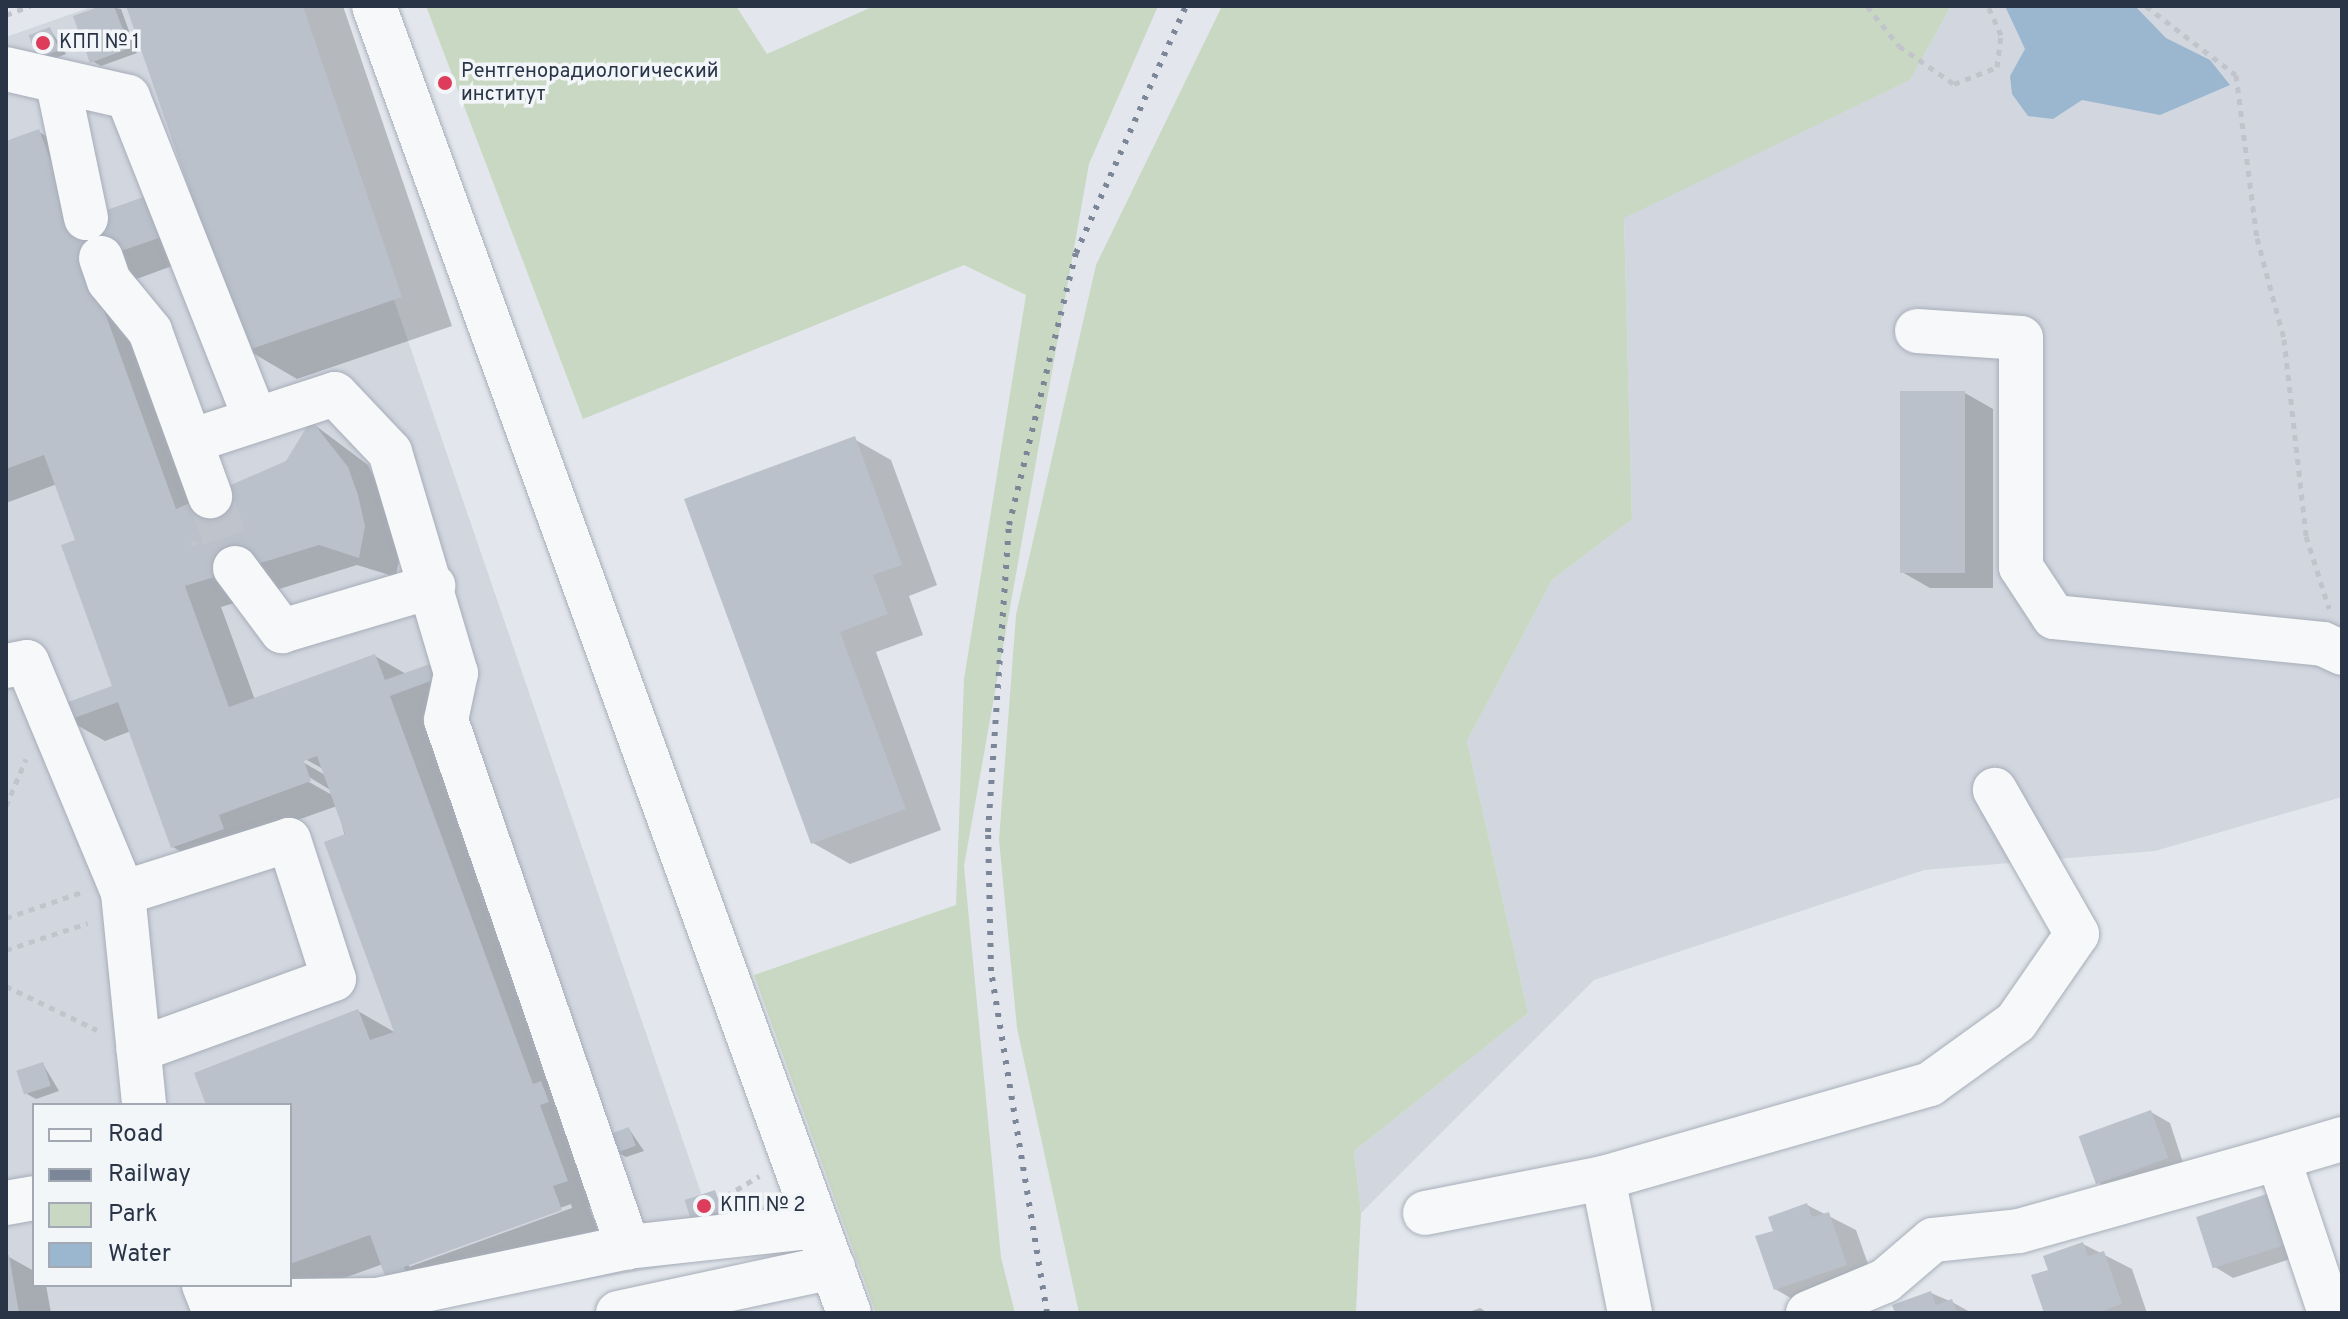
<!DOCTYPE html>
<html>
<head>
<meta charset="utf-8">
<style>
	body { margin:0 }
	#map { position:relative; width:2348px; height:1319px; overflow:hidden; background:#e3e7ed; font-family:Overpass,sans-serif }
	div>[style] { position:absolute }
	.built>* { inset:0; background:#d1d6df }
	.green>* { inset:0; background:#c9d8c3 }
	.water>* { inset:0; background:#9bb7d0 }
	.shadow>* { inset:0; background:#0003 }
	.building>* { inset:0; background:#bac1cb; transform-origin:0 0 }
	.minor-tunnel>* { height:44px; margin-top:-22px; transform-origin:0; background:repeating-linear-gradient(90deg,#bec3cc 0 44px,transparent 0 66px) }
	.path>* { height:5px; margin-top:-2.5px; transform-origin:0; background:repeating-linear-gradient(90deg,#c1c5cb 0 6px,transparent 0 12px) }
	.roads { filter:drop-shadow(0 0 2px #a7aeb8) drop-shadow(0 0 2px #a7aeb8) }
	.minor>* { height:44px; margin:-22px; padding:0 22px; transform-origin:22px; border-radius:22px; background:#f7f8fa }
	.rail>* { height:6px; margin-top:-3px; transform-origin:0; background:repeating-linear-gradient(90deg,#7b8798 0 4px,transparent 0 12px) }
	.dots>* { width:22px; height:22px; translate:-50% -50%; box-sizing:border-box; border:4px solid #f3f6f9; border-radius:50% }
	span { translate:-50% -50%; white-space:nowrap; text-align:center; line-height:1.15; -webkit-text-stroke:7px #f3f6f9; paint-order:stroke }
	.poi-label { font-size:20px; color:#293547 }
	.left { translate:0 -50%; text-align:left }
	.frame { position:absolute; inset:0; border:8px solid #293547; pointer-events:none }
	.legend { position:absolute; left:32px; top:1103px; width:260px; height:184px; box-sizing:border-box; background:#f3f6f9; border:2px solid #a2a9b2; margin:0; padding:10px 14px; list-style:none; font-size:24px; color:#293547 }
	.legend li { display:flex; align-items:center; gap:16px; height:40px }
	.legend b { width:40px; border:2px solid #a2a9b2 }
</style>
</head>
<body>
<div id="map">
	<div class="built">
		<div style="clip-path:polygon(evenodd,94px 6px,293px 6px,723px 1257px,388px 1313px,6px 1313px,6px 37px,94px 6px,34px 1105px,290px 1105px,290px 1285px,34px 1285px,34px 1105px)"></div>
		<div style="clip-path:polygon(1951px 6px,2342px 6px,2342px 797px,2155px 851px,1924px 870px,1594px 980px,1361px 1213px,1354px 1151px,1528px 1013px,1467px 741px,1552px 580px,1632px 519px,1624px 217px,1910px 80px)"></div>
	</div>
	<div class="green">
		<div style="clip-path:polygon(426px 6px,736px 6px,767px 54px,874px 6px,1158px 6px,1089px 164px,964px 866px,1001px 1257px,1015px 1313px,876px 1313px,754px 975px,956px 905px,964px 679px,1026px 295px,964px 265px,583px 419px)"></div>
		<div style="clip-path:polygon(1222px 6px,1951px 6px,1910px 80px,1624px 218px,1632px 519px,1552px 580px,1467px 741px,1528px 1013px,1354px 1151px,1361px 1213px,1356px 1313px,1079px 1313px,1017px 1028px,999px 840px,1016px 615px,1096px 265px)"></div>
	</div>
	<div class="water">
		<div style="clip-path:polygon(2005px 6px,2135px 6px,2166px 38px,2210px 60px,2230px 85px,2160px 115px,2082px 100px,2053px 119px,2028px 116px,2012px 94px,2010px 76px,2025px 49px)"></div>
	</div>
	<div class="shadow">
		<div style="clip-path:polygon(106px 6px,121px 9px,137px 53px,101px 66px,92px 61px)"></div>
		<div style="clip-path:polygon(129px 6px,343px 6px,452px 326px,297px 379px,246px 349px)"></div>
		<div style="clip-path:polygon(50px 29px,66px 54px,46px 62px,38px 57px)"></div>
		<div style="clip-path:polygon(evenodd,39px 132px,76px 153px,98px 215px,151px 196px,202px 255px,123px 284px,201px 500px,287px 462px,312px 423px,368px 465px,394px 517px,401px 548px,396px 577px,357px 565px,221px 607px,255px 700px,375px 656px,406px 674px,430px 666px,467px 687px,426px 717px,603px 1202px,589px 1207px,598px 1230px,439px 1288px,383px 1264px,305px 1292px,290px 1284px,290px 1105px,208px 1105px,358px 1011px,396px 1033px,337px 806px,255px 835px,209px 868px,173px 847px,131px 731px,105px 741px,68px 720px,115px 687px,77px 542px,57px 484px,6px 503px,6px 144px,39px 132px,296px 754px,325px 770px,325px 775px,294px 757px,296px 754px,39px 132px,304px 774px,332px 791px,332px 795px,302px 778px,304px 774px,39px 132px,571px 1204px,572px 1208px,409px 1267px,409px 1263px,571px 1204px)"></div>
		<div style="clip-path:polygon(1965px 393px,1993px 409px,1993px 588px,1930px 588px,1902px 572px)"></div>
		<div style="clip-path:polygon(854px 439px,891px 460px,937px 585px,909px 596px,923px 635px,876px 652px,941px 830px,850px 864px,813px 843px)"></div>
		<div style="clip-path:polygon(43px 1064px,59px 1091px,36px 1099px,27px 1094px)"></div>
		<div style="clip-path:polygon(2151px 1112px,2170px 1123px,2185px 1169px,2115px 1192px,2096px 1181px)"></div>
		<div style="clip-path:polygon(629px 1129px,644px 1151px,626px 1157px,617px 1152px)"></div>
		<div style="clip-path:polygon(714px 1192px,730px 1216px,703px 1226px)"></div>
		<div style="clip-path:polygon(1807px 1205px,1856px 1230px,1874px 1281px,1803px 1305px,1775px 1289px,1775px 1232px)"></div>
		<div style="clip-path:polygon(2199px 1219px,2311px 1252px,2233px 1278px,2215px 1267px)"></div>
		<div style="clip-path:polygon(2083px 1244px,2132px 1269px,2147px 1313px,2046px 1313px,2051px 1271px)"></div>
		<div style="clip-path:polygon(9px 1257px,34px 1271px,34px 1285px,46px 1285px,51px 1313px,6px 1313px)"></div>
		<div style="clip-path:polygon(1931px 1293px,1952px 1302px,1972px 1313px,1897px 1313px)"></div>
		<div style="clip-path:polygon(1480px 1308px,1488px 1313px,1466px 1313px)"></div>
	</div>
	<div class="building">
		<div style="clip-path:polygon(101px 6px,114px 6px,130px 48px,90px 63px,73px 16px)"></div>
		<div style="clip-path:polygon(126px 6px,303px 6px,402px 297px,245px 351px)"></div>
		<div style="left:50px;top:27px;width:25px;height:23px;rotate:69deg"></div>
		<div style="clip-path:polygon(39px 129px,73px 222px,152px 194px,167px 235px,87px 263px,176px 509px,286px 461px,311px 420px,348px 467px,358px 495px,365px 526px,359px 558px,319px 545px,185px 586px,229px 707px,375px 654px,385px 680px,430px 664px,436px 679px,390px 696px,533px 1084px,541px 1081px,549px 1102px,540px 1105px,568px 1181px,553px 1186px,562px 1210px,404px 1267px,407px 1277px,388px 1284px,370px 1235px,290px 1264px,290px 1105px,206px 1105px,194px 1073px,358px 1009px,370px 1040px,394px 1032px,324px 842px,345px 834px,317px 756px,304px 761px,311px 781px,219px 815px,224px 829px,171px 848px,118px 702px,66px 721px,60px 705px,112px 686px,61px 545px,75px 540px,44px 455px,6px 469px,6px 141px)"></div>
		<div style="left:1965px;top:391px;width:182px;height:65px;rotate:90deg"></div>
		<div style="clip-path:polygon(855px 436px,902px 565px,873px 575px,888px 614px,840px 632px,906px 809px,811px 844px,684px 499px)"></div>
		<div style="left:43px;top:1062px;width:25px;height:28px;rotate:72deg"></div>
		<div style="left:2151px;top:1110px;width:51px;height:77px;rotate:70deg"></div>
		<div style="left:629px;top:1127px;width:20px;height:21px;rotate:70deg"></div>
		<div style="left:715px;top:1190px;width:22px;height:32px;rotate:72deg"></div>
		<div style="left:2276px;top:1191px;width:54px;height:84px;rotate:72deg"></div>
		<div style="clip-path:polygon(1807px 1203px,1812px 1217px,1829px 1212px,1847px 1265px,1774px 1290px,1755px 1236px,1773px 1231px,1768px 1217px)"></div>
		<div style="clip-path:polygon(2083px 1242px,2088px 1256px,2104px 1251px,2122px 1304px,2097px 1313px,2044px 1313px,2031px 1275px,2048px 1270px,2043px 1256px)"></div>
		<div style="clip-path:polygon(6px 1255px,9px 1255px,19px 1313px,6px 1313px)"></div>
		<div style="clip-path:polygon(1931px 1291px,1936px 1305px,1952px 1299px,1957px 1313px,1895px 1313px,1892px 1305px)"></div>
	</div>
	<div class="minor-tunnel">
		<div style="left:210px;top:496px;width:76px;rotate:70.9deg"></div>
	</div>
	<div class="path">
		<div style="left:1867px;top:6px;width:51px;rotate:51.3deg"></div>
		<div style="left:1899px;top:46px;width:67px;rotate:34.6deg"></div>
		<div style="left:1954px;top:84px;width:46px;rotate:-21.6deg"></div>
		<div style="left:1997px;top:67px;width:32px;rotate:-83deg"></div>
		<div style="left:2001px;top:35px;width:32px;rotate:-114deg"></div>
		<div style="left:2146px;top:6px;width:113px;rotate:37.5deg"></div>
		<div style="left:2236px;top:75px;width:164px;rotate:82.7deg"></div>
		<div style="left:2257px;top:238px;width:105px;rotate:75deg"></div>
		<div style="left:2284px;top:339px;width:198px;rotate:83.6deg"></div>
		<div style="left:2306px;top:536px;width:76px;rotate:72.3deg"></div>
		<div style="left:6px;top:15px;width:26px;rotate:-21deg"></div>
		<div style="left:191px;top:544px;width:20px;rotate:-15deg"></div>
		<div style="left:6px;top:806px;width:51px;rotate:-66.9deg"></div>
		<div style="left:6px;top:918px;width:80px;rotate:-18.9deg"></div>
		<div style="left:6px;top:950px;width:86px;rotate:-18.2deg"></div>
		<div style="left:6px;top:986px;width:101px;rotate:25.8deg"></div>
		<div style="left:726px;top:1196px;width:39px;rotate:-31deg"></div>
	</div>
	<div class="roads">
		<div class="minor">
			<div style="left:374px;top:6px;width:1391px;rotate:70.03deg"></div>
			<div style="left:6px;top:69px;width:125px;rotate:12.9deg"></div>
			<div style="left:128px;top:97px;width:345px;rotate:68.4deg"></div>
			<div style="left:58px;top:84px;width:137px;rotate:78.2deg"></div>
			<div style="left:101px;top:258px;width:24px;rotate:71deg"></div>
			<div style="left:109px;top:281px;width:65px;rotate:50.6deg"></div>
			<div style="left:150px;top:331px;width:176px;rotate:70deg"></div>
			<div style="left:1917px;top:331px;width:104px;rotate:3.9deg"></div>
			<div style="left:2021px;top:338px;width:229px;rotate:90deg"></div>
			<div style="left:2021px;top:567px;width:60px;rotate:56.6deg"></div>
			<div style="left:2054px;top:617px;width:270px;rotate:5.7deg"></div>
			<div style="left:2323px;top:644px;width:21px;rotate:25deg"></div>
			<div style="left:191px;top:441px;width:151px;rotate:-18.1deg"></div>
			<div style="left:335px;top:394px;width:80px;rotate:46.5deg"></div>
			<div style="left:390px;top:452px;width:231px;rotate:73.4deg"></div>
			<div style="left:456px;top:673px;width:48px;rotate:102deg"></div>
			<div style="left:446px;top:720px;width:558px;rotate:70.95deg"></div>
			<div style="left:235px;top:568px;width:79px;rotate:53.3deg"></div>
			<div style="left:282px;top:631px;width:158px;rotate:-16.6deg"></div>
			<div style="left:6px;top:666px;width:21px;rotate:-11deg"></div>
			<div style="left:27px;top:662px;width:250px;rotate:67.4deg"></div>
			<div style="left:123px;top:893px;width:213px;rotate:84.3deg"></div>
			<div style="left:123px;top:893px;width:174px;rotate:-17.7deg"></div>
			<div style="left:289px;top:840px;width:146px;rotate:72.1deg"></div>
			<div style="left:334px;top:979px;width:208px;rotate:160.1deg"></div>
			<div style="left:1603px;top:1178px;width:138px;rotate:78.7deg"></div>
			<div style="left:6px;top:1203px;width:28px;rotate:-10deg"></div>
			<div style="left:1425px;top:1213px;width:181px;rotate:-11.1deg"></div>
			<div style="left:1603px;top:1178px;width:340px;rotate:-16deg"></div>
			<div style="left:1930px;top:1084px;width:106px;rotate:-35.8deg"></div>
			<div style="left:2016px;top:1022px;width:107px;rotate:-55.3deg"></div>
			<div style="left:2077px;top:934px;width:166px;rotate:-119.7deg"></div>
			<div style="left:204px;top:1285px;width:18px;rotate:68deg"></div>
			<div style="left:211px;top:1302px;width:166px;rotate:-0.7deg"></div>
			<div style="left:377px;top:1300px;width:257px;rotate:-11.9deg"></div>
			<div style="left:628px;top:1247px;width:190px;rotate:-6.3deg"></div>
			<div style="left:618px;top:1313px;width:220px;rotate:-12.1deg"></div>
			<div style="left:1808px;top:1313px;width:83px;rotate:-22.6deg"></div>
			<div style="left:1885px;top:1281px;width:63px;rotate:-40.5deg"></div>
			<div style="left:1933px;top:1240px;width:86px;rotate:-6deg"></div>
			<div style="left:2019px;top:1231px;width:269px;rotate:-15.7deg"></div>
			<div style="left:2330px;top:1313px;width:163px;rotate:-108.5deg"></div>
			<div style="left:2278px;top:1158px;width:67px;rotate:-16.5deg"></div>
		</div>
	</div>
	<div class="rail">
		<div style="left:1047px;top:1313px;width:347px;rotate:-99.3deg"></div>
		<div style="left:991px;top:971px;width:139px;rotate:-91.2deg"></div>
		<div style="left:988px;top:832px;width:308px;rotate:-86.1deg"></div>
		<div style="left:1009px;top:525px;width:280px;rotate:-76.2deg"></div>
		<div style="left:1076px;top:253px;width:270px;rotate:-66deg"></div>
	</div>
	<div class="dots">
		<div style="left:43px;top:43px;background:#de3c5b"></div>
		<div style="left:445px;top:83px;background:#de3c5b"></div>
		<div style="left:704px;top:1206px;background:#de3c5b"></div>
	</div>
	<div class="poi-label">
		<span class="left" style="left:59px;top:43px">КПП № 1</span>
		<span class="left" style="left:461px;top:84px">Рентгенорадиологический<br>институт</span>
		<span class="left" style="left:720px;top:1206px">КПП № 2</span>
	</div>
	<div class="frame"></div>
	<ul class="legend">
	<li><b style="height:10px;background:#f7f8fa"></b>Road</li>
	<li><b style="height:10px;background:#7b8798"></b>Railway</li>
	<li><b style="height:22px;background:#c9d8c3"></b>Park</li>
	<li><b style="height:22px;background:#9bb7d0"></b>Water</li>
	</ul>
</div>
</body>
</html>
